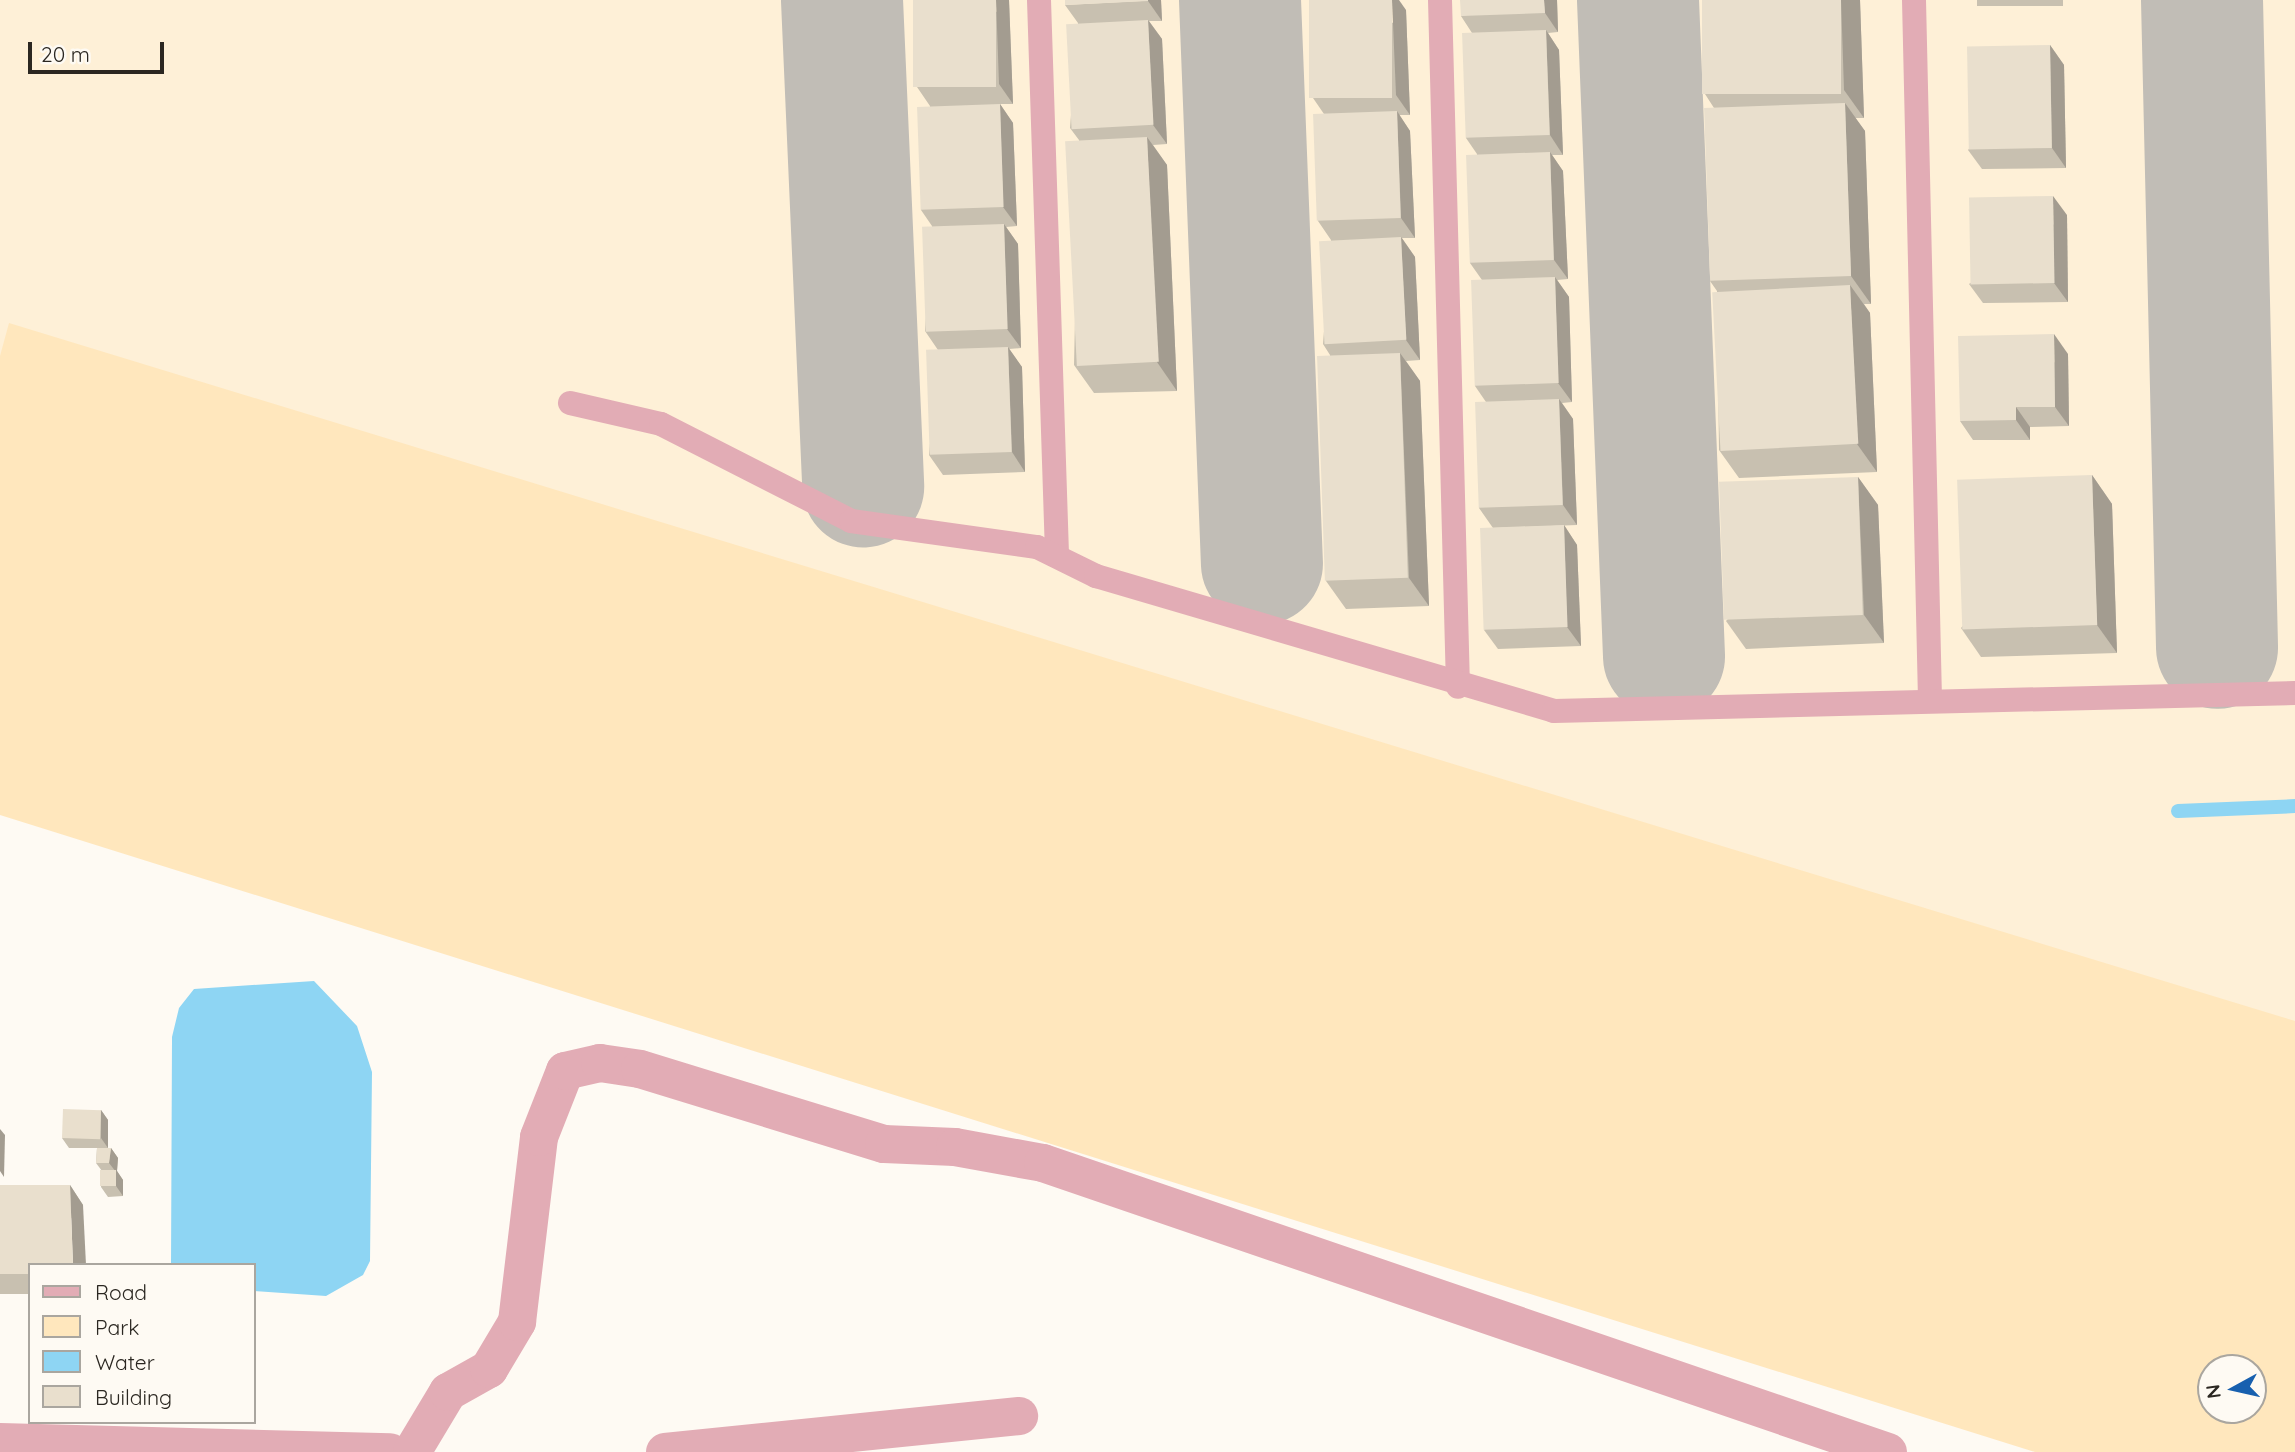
<!DOCTYPE html>
<html>
<head>
<meta charset="utf-8">
<style>
	body { margin:0 }
	#map { position:relative; width:2295px; height:1452px; overflow:hidden; background:#fefaf3; font-family:Quicksand,sans-serif }
	div>[style] { position:absolute }
	.built>* { inset:0; background:#fef0d7 }
	.green>* { inset:0; background:#ffe7bd }
	.water>* { inset:0; background:#8ed5f3 }
	.stream>* { height:14px; margin:-7px; padding:0 7px; transform-origin:7px; border-radius:7px; background:#8ed5f3 }
	.taxiway>* { height:122px; margin:-61px; padding:0 61px; transform-origin:61px; border-radius:61px; background:#c1bdb6 }
	.service>* { height:24px; margin:-12px; padding:0 12px; transform-origin:12px; border-radius:12px; background:#e2acb5 }
	.minor>* { height:38px; margin:-19px; padding:0 19px; transform-origin:19px; border-radius:19px; background:#e2acb5 }
	.wall>* { inset:0; background:#c8c0b0; transform-origin:0 0 }
	.shaded-wall>* { inset:0; background:#a39c90 }
	.building>* { inset:0; background:#e9dfcd; transform-origin:0 0 }
	span { translate:-50% -50%; white-space:nowrap; text-align:center; line-height:1.15; -webkit-text-stroke:6px #fefaf3; paint-order:stroke }
	.legend { position:absolute; left:28px; top:1263px; width:228px; height:161px; box-sizing:border-box; background:#fefaf3; border:2px solid #aaa69f; margin:0; padding:9px 12px; list-style:none; font-size:21px; color:#2b2721 }
	.legend li { display:flex; align-items:center; gap:14px; height:35px }
	.legend b { width:35px; border:2px solid #aaa69f }
	.north { position:absolute; left:2197px; top:1354px; width:70px; height:70px; box-sizing:border-box; background:#fefaf3; border:2px solid #aaa69f; border-radius:50%; rotate:262deg; font-size:19px; font-weight:700; line-height:28px; text-align:center; color:#2b2721 }
	.north::after { content:''; display:block; margin:auto; width:24px; height:32px; background:#1860af; clip-path:polygon(50% 0,100% 100%,50% 72%,0 100%) }
	.scale { position:absolute; left:28px; top:42px; width:136px; height:32px; box-sizing:border-box; border:4px solid #2b2721; border-top:0; padding-left:9px; font-size:21px; line-height:24px; white-space:nowrap; color:#2b2721; -webkit-text-stroke:5px #fefaf3; paint-order:stroke }
</style>
</head>
<body>
<div id="map">
	<div class="built">
		<div style="clip-path:polygon(evenodd,0 0,2295px 0,2295px 1440px,0 667px,0 0,2211px 1368px,2253px 1368px,2253px 1410px,2211px 1410px,2211px 1368px)"></div>
	</div>
	<div class="green">
		<div style="clip-path:polygon(evenodd,9px 323px,2295px 1021px,2295px 1452px,2035px 1452px,0 815px,0 356px,9px 323px,2211px 1368px,2253px 1368px,2253px 1410px,2211px 1410px,2211px 1368px)"></div>
	</div>
	<div class="water">
		<div style="clip-path:polygon(314px 981px,357px 1026px,372px 1072px,370px 1261px,363px 1275px,326px 1296px,254px 1291px,254px 1265px,171px 1265px,172px 1037px,179px 1008px,194px 989px)"></div>
	</div>
	<div class="stream">
		<div style="left:2178px;top:811px;width:117px;rotate:-2.4deg"></div>
	</div>
	<div class="taxiway">
		<div style="left:842px;top:0;width:487px;rotate:87.5deg"></div>
		<div style="left:1240px;top:0;width:564px;rotate:87.77deg"></div>
		<div style="left:1638px;top:0;width:657px;rotate:87.73deg"></div>
		<div style="left:2202px;top:0;width:648px;rotate:88.67deg"></div>
	</div>
	<div class="service">
		<div style="left:1039px;top:0;width:555px;rotate:88.14deg"></div>
		<div style="left:1440px;top:0;width:687px;rotate:88.5deg"></div>
		<div style="left:1914px;top:0;width:699px;rotate:88.69deg"></div>
		<div style="left:570px;top:403px;width:93px;rotate:13deg"></div>
		<div style="left:661px;top:424px;width:213px;rotate:27deg"></div>
		<div style="left:851px;top:521px;width:188px;rotate:8deg"></div>
		<div style="left:1037px;top:547px;width:66px;rotate:26.2deg"></div>
		<div style="left:1096px;top:576px;width:477px;rotate:16.4deg"></div>
		<div style="left:1554px;top:711px;width:741px;rotate:-1.39deg"></div>
	</div>
	<div class="minor">
		<div style="left:0;top:1442px;width:390px;rotate:1.5deg"></div>
		<div style="left:412px;top:1452px;width:70px;rotate:-59deg"></div>
		<div style="left:448px;top:1392px;width:47px;rotate:-29.3deg"></div>
		<div style="left:489px;top:1369px;width:55px;rotate:-59.2deg"></div>
		<div style="left:517px;top:1322px;width:186px;rotate:-83.2deg"></div>
		<div style="left:539px;top:1137px;width:71px;rotate:-68.5deg"></div>
		<div style="left:565px;top:1071px;width:36px;rotate:-13deg"></div>
		<div style="left:600px;top:1063px;width:40px;rotate:8.5deg"></div>
		<div style="left:640px;top:1069px;width:255px;rotate:17.1deg"></div>
		<div style="left:884px;top:1144px;width:71px;rotate:2.4deg"></div>
		<div style="left:955px;top:1147px;width:89px;rotate:10.3deg"></div>
		<div style="left:1043px;top:1163px;width:893px;rotate:18.88deg"></div>
		<div style="left:665px;top:1452px;width:356px;rotate:-5.8deg"></div>
	</div>
	<div class="wall">
		<div style="clip-path:polygon(1009px 0,1013px 104px,1000px 104px,1013px 123px,1017px 226px,1006px 227px,1018px 244px,1021px 348px,1009px 349px,1022px 367px,1025px 472px,943px 475px,929px 455px,938px 350px,925px 331px,932px 226px,921px 210px,930px 106px,917px 87px)"></div>
		<div style="clip-path:polygon(1161px 0,1162px 21px,1149px 21px,1162px 39px,1167px 144px,1153px 145px,1167px 165px,1177px 391px,1094px 393px,1074px 365px,1079px 140px,1070px 128px,1078px 23px,1065px 5px)"></div>
		<div style="clip-path:polygon(1557px 0,1558px 32px,1548px 33px,1559px 50px,1563px 155px,1552px 155px,1563px 171px,1568px 279px,1557px 280px,1569px 297px,1572px 402px,1562px 403px,1573px 419px,1577px 525px,1493px 528px,1479px 508px,1486px 402px,1475px 386px,1482px 280px,1470px 263px,1477px 154px,1466px 138px,1472px 33px,1461px 16px)"></div>
		<div style="clip-path:polygon(1702px 0,1860px 0,1864px 118px,1855px 118px,1865px 131px,1871px 304px,1864px 304px,1870px 313px,1877px 472px,1739px 478px,1719px 450px,1717px 291px,1710px 281px,1714px 108px,1705px 94px)"></div>
		<div style="left:1977px;top:0;width:86px;height:6px"></div>
		<div style="clip-path:polygon(1406px 10px,1410px 115px,1399px 115px,1410px 131px,1415px 238px,1402px 238px,1415px 257px,1420px 360px,1406px 361px,1420px 381px,1429px 606px,1346px 609px,1326px 581px,1330px 355px,1323px 344px,1331px 240px,1318px 221px,1324px 114px,1313px 98px)"></div>
		<div style="clip-path:polygon(2050px 45px,2064px 65px,2066px 168px,1982px 169px,1968px 150px)"></div>
		<div style="clip-path:polygon(2067px 215px,2068px 302px,1983px 303px,1969px 284px)"></div>
		<div style="clip-path:polygon(2068px 354px,2069px 426px,2030px 427px,2030px 440px,1973px 440px,1960px 421px)"></div>
		<div style="clip-path:polygon(2092px 475px,2112px 504px,2117px 653px,1981px 657px,1961px 628px)"></div>
		<div style="clip-path:polygon(1858px 477px,1878px 505px,1884px 643px,1746px 649px,1726px 621px)"></div>
		<div style="clip-path:polygon(1564px 525px,1577px 545px,1581px 646px,1498px 649px,1484px 630px)"></div>
		<div style="clip-path:polygon(101px 1110px,108px 1120px,108px 1148px,111px 1148px,118px 1158px,117px 1171px,123px 1180px,123px 1196px,108px 1197px,101px 1187px,102px 1171px,96px 1163px,97px 1148px,69px 1148px,62px 1138px)"></div>
		<div style="clip-path:polygon(0 1185px,70px 1185px,83px 1205px,30px 1265px,30px 1294px,0 1294px)"></div>
	</div>
	<div class="shaded-wall">
		<div style="clip-path:polygon(996px 0,1009px 0,1013px 104px,999px 84px)"></div>
		<div style="clip-path:polygon(1148px 0,1161px 0,1162px 21px,1148px 1px)"></div>
		<div style="clip-path:polygon(1392px 0,1399px 0,1406px 10px,1410px 115px,1396px 95px)"></div>
		<div style="clip-path:polygon(1544px 0,1557px 0,1558px 32px,1545px 13px)"></div>
		<div style="clip-path:polygon(1841px 0,1860px 0,1864px 118px,1844px 90px)"></div>
		<div style="clip-path:polygon(1148px 20px,1162px 39px,1167px 144px,1153px 125px)"></div>
		<div style="clip-path:polygon(1546px 30px,1559px 50px,1563px 155px,1550px 135px)"></div>
		<div style="clip-path:polygon(2050px 45px,2064px 65px,2066px 168px,2052px 148px)"></div>
		<div style="clip-path:polygon(1845px 103px,1865px 131px,1871px 304px,1851px 276px)"></div>
		<div style="clip-path:polygon(1000px 104px,1013px 123px,1017px 226px,1003px 207px)"></div>
		<div style="clip-path:polygon(1397px 111px,1410px 131px,1415px 238px,1401px 218px)"></div>
		<div style="clip-path:polygon(1147px 137px,1167px 165px,1177px 391px,1157px 362px)"></div>
		<div style="clip-path:polygon(1550px 152px,1563px 171px,1568px 279px,1554px 260px)"></div>
		<div style="clip-path:polygon(2053px 196px,2067px 215px,2068px 302px,2054px 283px)"></div>
		<div style="clip-path:polygon(1004px 224px,1018px 244px,1021px 348px,1007px 329px)"></div>
		<div style="clip-path:polygon(1401px 237px,1415px 257px,1420px 360px,1406px 340px)"></div>
		<div style="clip-path:polygon(1555px 277px,1569px 297px,1572px 402px,1558px 383px)"></div>
		<div style="clip-path:polygon(1850px 285px,1870px 313px,1877px 472px,1857px 444px)"></div>
		<div style="clip-path:polygon(2054px 334px,2068px 354px,2069px 426px,2055px 407px)"></div>
		<div style="clip-path:polygon(1008px 347px,1022px 367px,1025px 472px,1012px 452px)"></div>
		<div style="clip-path:polygon(1400px 353px,1420px 381px,1429px 606px,1409px 578px)"></div>
		<div style="clip-path:polygon(1559px 399px,1573px 419px,1577px 525px,1563px 505px)"></div>
		<div style="clip-path:polygon(2016px 407px,2030px 427px,2030px 440px,2016px 420px)"></div>
		<div style="clip-path:polygon(2092px 475px,2112px 504px,2117px 653px,2097px 625px)"></div>
		<div style="clip-path:polygon(1858px 477px,1878px 505px,1884px 643px,1864px 615px)"></div>
		<div style="clip-path:polygon(1564px 525px,1577px 545px,1581px 646px,1567px 627px)"></div>
		<div style="clip-path:polygon(101px 1110px,108px 1120px,108px 1148px,101px 1138px)"></div>
		<div style="clip-path:polygon(0 1129px,5px 1135px,4px 1177px,0 1171px)"></div>
		<div style="clip-path:polygon(111px 1148px,118px 1158px,117px 1171px,123px 1180px,123px 1196px,116px 1186px,116px 1172px,109px 1163px)"></div>
		<div style="clip-path:polygon(70px 1185px,83px 1205px,86px 1265px,73px 1265px)"></div>
	</div>
	<div class="building">
		<div style="left:913px;top:0;width:83px;height:87px"></div>
		<div style="clip-path:polygon(1065px 0,1148px 0,1148px 1px,1065px 5px)"></div>
		<div style="left:1309px;top:0;width:83px;height:98px"></div>
		<div style="clip-path:polygon(1460px 0,1544px 0,1545px 13px,1461px 16px)"></div>
		<div style="left:1702px;top:0;width:139px;height:94px"></div>
		<div style="left:1148px;top:20px;width:105px;height:82px;rotate:87deg"></div>
		<div style="left:1546px;top:30px;width:105px;height:84px;rotate:88deg"></div>
		<div style="left:2050px;top:45px;width:103px;height:83px;rotate:89deg"></div>
		<div style="left:1845px;top:103px;width:173px;height:141px;rotate:88deg"></div>
		<div style="left:1000px;top:104px;width:103px;height:83px;rotate:88deg"></div>
		<div style="left:1397px;top:111px;width:107px;height:84px;rotate:88deg"></div>
		<div style="left:1147px;top:137px;width:225px;height:82px;rotate:87deg"></div>
		<div style="left:1550px;top:152px;width:108px;height:84px;rotate:88deg"></div>
		<div style="left:2053px;top:196px;width:87px;height:84px;rotate:89deg"></div>
		<div style="left:1004px;top:224px;width:105px;height:82px;rotate:88deg"></div>
		<div style="left:1401px;top:237px;width:103px;height:82px;rotate:87deg"></div>
		<div style="left:1555px;top:277px;width:106px;height:84px;rotate:88deg"></div>
		<div style="left:1850px;top:285px;width:159px;height:138px;rotate:87deg"></div>
		<div style="clip-path:polygon(2054px 334px,2055px 407px,2016px 407px,2016px 420px,1960px 421px,1958px 336px)"></div>
		<div style="left:1008px;top:347px;width:105px;height:82px;rotate:88deg"></div>
		<div style="left:1400px;top:353px;width:225px;height:83px;rotate:88deg"></div>
		<div style="left:1559px;top:399px;width:106px;height:84px;rotate:88deg"></div>
		<div style="left:2092px;top:475px;width:150px;height:135px;rotate:88deg"></div>
		<div style="left:1858px;top:477px;width:138px;height:139px;rotate:88deg"></div>
		<div style="left:1564px;top:525px;width:102px;height:84px;rotate:88deg"></div>
		<div style="left:63px;top:1109px;width:38px;height:29px;rotate:2deg"></div>
		<div style="clip-path:polygon(97px 1148px,111px 1148px,109px 1163px,96px 1163px)"></div>
		<div style="left:116px;top:1170px;width:16px;height:16px;rotate:90deg"></div>
		<div style="clip-path:polygon(0 1185px,70px 1185px,73px 1265px,30px 1265px,30px 1274px,0 1274px)"></div>
	</div>
	<ul class="legend">
	<li><b style="height:9px;background:#e2acb5"></b>Road</li>
	<li><b style="height:19px;background:#ffe7bd"></b>Park</li>
	<li><b style="height:19px;background:#8ed5f3"></b>Water</li>
	<li><b style="height:19px;background:#e9dfcd"></b>Building</li>
	</ul>
	<div class="north">N</div>
	<div class="scale">20 m</div>
</div>
</body>
</html>
